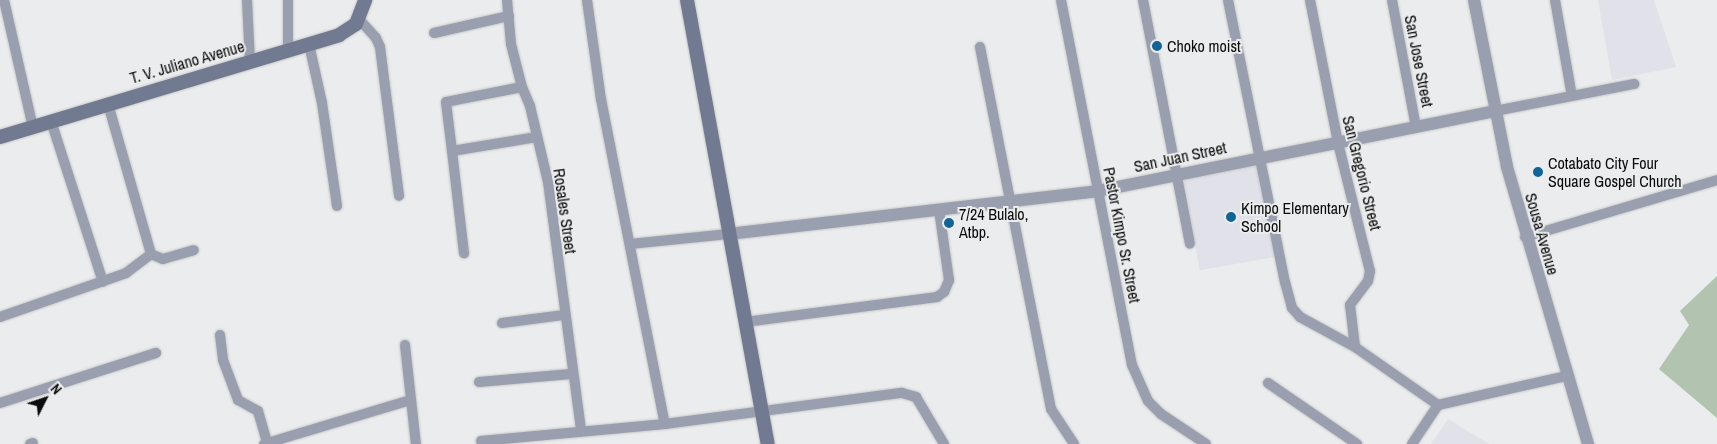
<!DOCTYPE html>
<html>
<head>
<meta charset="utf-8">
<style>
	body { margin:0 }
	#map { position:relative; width:1717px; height:444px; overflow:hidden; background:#ebeced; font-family:"Archivo Narrow",sans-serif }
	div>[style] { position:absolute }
	.built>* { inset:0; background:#e0e1e9; transform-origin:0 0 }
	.green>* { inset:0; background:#b2c3af }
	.roads { filter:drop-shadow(0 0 1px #c7c8c9) drop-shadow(0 0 1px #c7c8c9) }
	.minor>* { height:10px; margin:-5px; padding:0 5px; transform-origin:5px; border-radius:5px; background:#999faf }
	.tertiary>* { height:12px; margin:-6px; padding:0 6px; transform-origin:6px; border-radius:6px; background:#999faf }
	.secondary>* { height:14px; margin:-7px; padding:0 7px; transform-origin:7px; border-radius:7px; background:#727a91 }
	.dots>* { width:14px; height:14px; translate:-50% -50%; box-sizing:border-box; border:2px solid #ebeced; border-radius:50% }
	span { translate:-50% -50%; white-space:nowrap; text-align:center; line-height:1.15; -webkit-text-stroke:4px #ebeced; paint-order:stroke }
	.poi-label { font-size:16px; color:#0b0b0b }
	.left { translate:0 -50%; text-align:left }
	.street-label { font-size:16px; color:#0b0b0b }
	.north { position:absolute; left:20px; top:374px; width:50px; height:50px; -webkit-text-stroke:4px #ebeced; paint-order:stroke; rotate:49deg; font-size:14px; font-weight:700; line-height:20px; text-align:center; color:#0b0b0b }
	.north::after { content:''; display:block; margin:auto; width:18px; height:22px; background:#0b0b0b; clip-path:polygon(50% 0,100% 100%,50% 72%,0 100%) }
</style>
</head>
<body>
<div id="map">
	<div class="built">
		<div style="clip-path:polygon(1598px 0,1654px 0,1676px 67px,1612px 80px)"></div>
		<div style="left:1261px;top:164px;width:94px;height:79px;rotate:80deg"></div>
		<div style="clip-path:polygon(1448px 419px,1489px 444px,1431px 444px)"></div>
	</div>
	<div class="green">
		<div style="clip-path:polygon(1717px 276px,1717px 418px,1659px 369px,1689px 325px,1680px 311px)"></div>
	</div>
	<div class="roads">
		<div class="minor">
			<div style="left:4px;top:0;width:131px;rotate:77.2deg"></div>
			<div style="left:247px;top:0;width:62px;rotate:87.2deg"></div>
			<div style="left:507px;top:0;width:44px;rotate:84.8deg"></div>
			<div style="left:511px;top:44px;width:44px;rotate:75.7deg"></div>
			<div style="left:522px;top:87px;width:21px;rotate:67deg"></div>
			<div style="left:530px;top:106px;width:78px;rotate:76.7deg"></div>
			<div style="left:548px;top:182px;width:249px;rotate:82.4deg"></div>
			<div style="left:587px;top:0;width:100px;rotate:82deg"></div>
			<div style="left:601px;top:99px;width:331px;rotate:78.9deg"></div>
			<div style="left:1061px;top:0;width:372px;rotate:79deg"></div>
			<div style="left:1132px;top:365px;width:39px;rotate:66deg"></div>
			<div style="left:1148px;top:401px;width:18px;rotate:45deg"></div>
			<div style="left:1161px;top:414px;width:54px;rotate:33.7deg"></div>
			<div style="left:1143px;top:0;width:248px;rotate:79.1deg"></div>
			<div style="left:1228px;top:0;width:288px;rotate:78.6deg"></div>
			<div style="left:1285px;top:282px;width:27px;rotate:75deg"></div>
			<div style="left:1292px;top:308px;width:12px;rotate:48deg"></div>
			<div style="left:1300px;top:317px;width:63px;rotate:28.6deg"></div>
			<div style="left:1355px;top:347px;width:101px;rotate:34.9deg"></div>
			<div style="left:1438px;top:405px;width:132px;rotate:-12.7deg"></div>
			<div style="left:1310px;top:0;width:146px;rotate:78.9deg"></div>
			<div style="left:1338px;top:143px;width:132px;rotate:76deg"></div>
			<div style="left:1370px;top:271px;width:10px;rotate:101deg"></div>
			<div style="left:1368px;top:281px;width:30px;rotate:127deg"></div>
			<div style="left:1350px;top:305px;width:42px;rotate:83.2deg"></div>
			<div style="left:1392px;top:0;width:129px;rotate:79.3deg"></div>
			<div style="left:1555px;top:0;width:97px;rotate:80deg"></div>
			<div style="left:359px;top:19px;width:25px;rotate:48deg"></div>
			<div style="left:376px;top:38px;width:10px;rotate:66deg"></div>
			<div style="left:380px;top:47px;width:150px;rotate:82.7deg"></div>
			<div style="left:434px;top:33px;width:77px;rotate:-12.8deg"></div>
			<div style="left:309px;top:44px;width:60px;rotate:77.6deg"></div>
			<div style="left:322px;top:103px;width:104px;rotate:81.7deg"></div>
			<div style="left:980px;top:47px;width:369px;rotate:78.9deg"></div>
			<div style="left:1051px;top:409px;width:42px;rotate:56.7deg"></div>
			<div style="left:288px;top:50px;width:50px;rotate:-90deg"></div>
			<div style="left:522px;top:87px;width:77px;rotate:168.8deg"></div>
			<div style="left:446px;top:102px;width:49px;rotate:83deg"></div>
			<div style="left:452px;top:151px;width:86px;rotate:-9.4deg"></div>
			<div style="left:108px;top:104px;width:156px;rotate:74deg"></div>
			<div style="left:151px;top:254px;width:13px;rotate:23deg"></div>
			<div style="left:163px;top:259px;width:32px;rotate:-16deg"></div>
			<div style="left:1495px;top:111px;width:142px;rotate:-11deg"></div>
			<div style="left:51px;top:121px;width:169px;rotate:72.1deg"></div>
			<div style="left:452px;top:151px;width:103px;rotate:83.3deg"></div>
			<div style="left:1525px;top:237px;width:200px;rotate:-16.5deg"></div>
			<div style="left:630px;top:244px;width:99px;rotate:-5.8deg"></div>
			<div style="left:0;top:317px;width:133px;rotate:-19.2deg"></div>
			<div style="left:126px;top:273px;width:31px;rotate:-37deg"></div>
			<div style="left:745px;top:322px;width:194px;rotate:-7.4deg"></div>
			<div style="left:937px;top:297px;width:9px;rotate:-36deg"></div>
			<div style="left:944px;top:292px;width:13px;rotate:-67deg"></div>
			<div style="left:949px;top:280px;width:71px;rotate:-98.1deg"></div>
			<div style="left:502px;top:323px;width:63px;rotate:-7.4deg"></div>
			<div style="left:220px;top:335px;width:25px;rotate:83deg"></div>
			<div style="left:223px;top:360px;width:43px;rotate:69.4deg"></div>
			<div style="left:238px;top:400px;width:23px;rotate:29deg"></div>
			<div style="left:258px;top:411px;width:33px;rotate:74deg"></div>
			<div style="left:405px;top:345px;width:100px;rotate:83.7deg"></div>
			<div style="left:479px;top:382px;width:92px;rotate:-5deg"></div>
			<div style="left:1268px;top:383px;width:108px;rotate:34.4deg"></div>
			<div style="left:0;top:403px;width:164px;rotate:-17.8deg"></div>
			<div style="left:481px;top:441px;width:185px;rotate:-5.3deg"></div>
			<div style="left:665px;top:424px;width:239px;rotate:-7.5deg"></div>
			<div style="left:902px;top:393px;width:15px;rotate:16deg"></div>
			<div style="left:916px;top:397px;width:55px;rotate:59.2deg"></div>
			<div style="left:30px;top:444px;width:3px;rotate:-18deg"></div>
			<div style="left:264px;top:444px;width:153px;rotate:-16.7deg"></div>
			<div style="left:1412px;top:444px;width:47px;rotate:-56.3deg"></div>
		</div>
		<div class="tertiary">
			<div style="left:1474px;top:0;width:170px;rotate:78.8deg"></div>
			<div style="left:1507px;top:167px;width:289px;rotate:73.7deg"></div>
			<div style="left:728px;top:234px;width:372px;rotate:-6.6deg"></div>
			<div style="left:1098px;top:191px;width:405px;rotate:-11.4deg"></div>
		</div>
		<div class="secondary">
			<div style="left:687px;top:0;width:451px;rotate:79.7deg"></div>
			<div style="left:0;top:137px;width:354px;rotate:-16.7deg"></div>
			<div style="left:339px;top:35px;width:20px;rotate:-33deg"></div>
			<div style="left:356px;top:24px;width:26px;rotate:-69deg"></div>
		</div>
	</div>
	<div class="dots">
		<div style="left:1157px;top:46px;background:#126496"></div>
		<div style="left:1538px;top:172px;background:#126496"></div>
		<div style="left:1231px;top:217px;background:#126496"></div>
		<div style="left:949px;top:223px;background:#126496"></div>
	</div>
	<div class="poi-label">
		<span class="left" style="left:1167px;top:46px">Choko moist</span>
		<span class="left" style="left:1548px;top:172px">Cotabato City Four<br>Square Gospel Church</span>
		<span class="left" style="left:1241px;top:217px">Kimpo Elementary<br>School</span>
		<span class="left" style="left:959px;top:223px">7/24 Bulalo,<br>Atbp.</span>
	</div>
	<div class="street-label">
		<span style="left:1419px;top:61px;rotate:79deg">San Jose Street</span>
		<span style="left:187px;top:62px;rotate:-16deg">T. V. Juliano Avenue</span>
		<span style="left:1180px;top:157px;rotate:-12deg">San Juan Street</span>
		<span style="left:1362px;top:173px;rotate:76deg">San Gregorio Street</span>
		<span style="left:565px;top:211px;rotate:82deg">Rosales Street</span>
		<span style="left:1542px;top:234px;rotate:74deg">Sousa Avenue</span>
		<span style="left:1122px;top:235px;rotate:79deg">Pastor Kimpo Sr. Street</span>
	</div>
	<div class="north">N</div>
</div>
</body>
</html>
